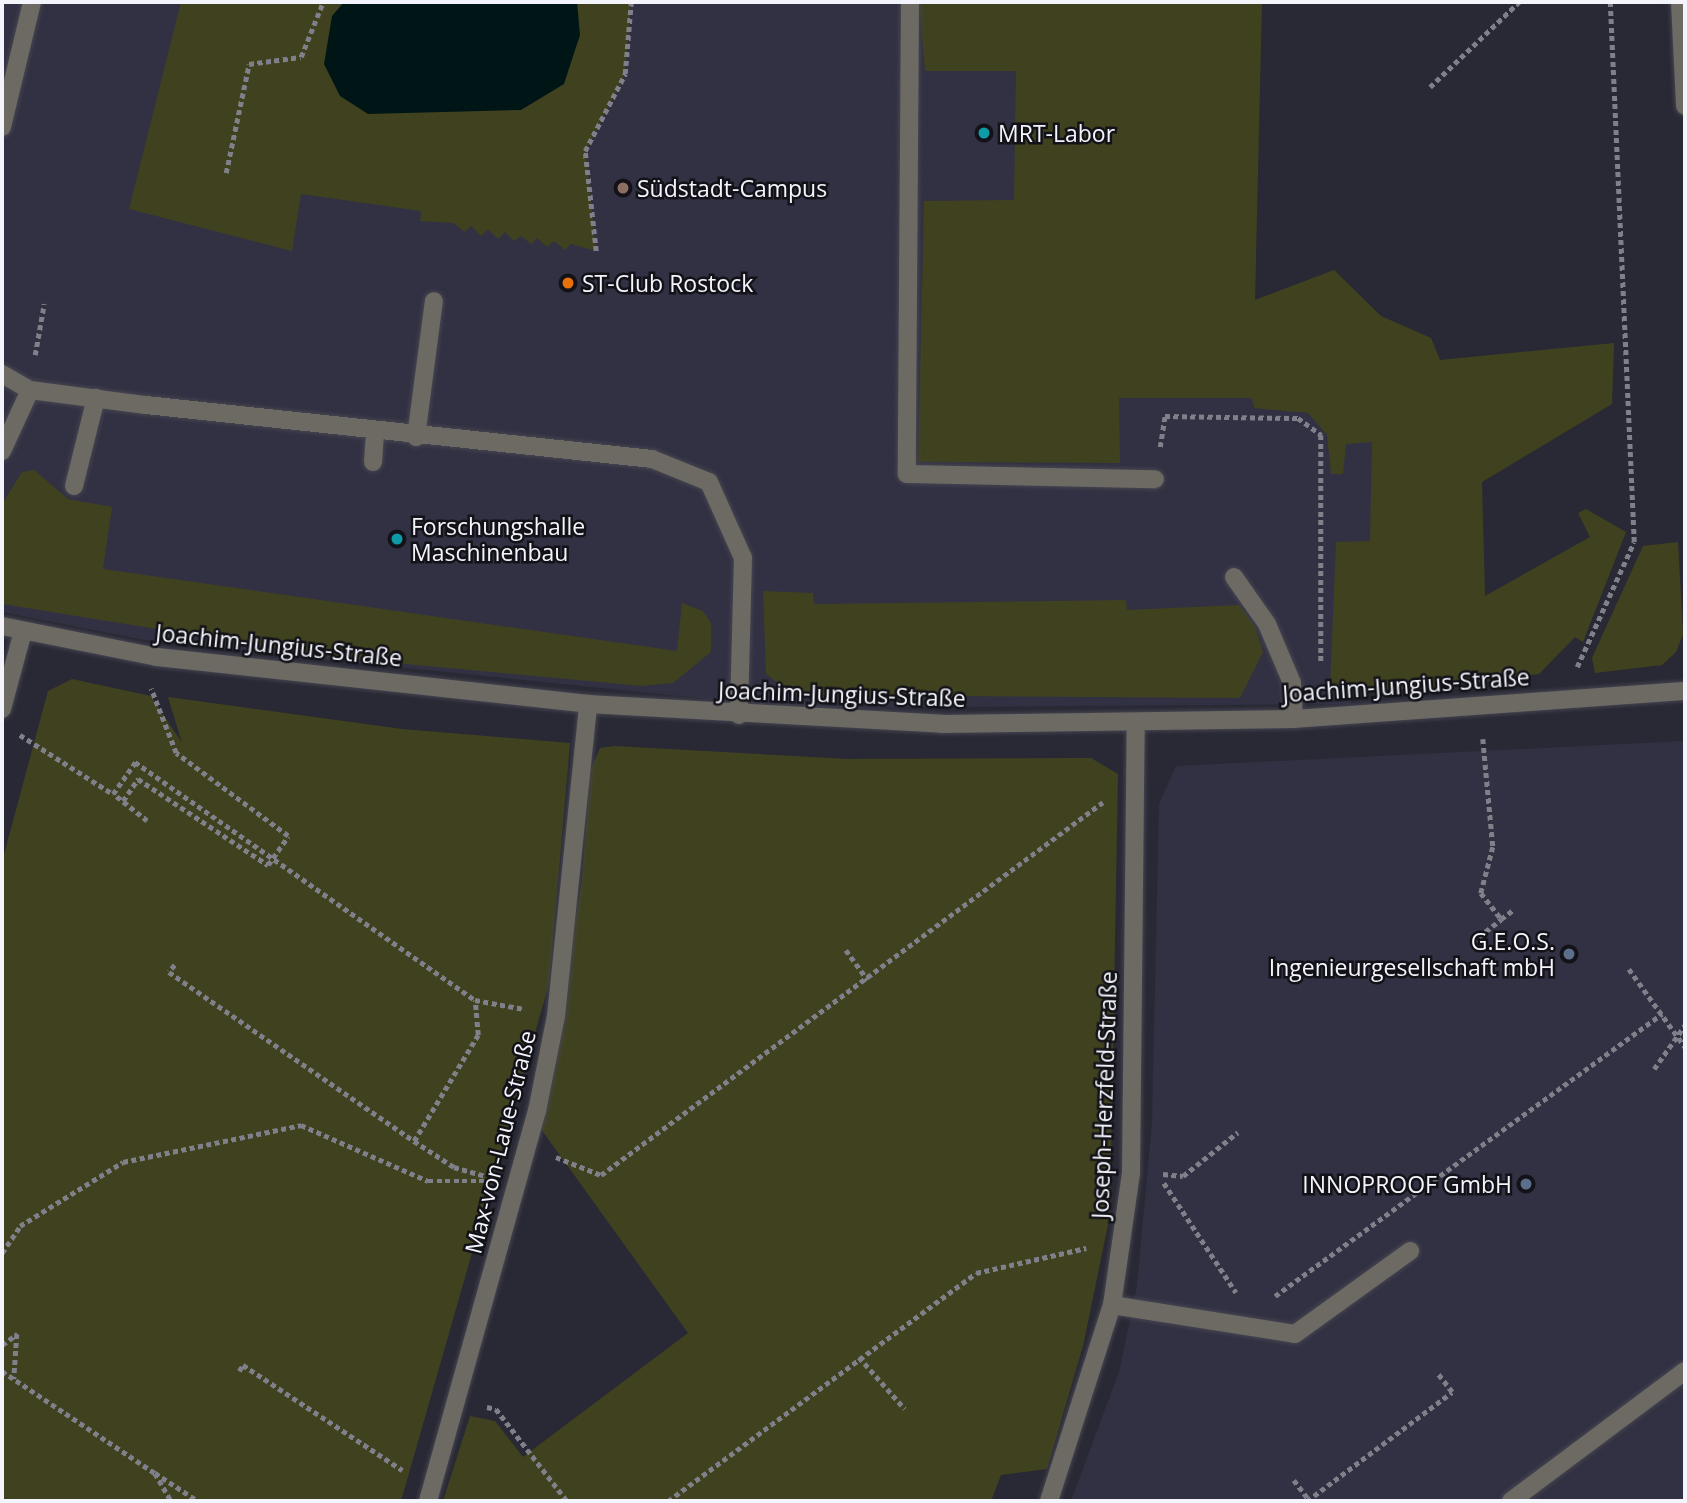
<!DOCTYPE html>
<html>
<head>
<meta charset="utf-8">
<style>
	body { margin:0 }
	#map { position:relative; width:1687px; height:1503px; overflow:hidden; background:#292935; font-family:"Open Sans",sans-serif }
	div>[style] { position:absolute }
	.built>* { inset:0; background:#313143 }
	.green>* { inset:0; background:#40421f }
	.water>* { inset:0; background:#001616 }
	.path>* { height:4.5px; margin-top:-2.25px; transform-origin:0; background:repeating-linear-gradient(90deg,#80808a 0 5px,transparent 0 8.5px) }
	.roads { filter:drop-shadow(0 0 2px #454551) drop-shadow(0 0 2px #454551) }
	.service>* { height:18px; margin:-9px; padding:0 9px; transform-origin:9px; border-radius:9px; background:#6d6a63 }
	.minor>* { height:18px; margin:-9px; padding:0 9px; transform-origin:9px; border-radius:9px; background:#6d6a63 }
	.dots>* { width:19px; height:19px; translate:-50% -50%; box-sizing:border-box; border:4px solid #121218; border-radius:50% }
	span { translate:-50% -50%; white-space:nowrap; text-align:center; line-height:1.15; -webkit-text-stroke:5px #121218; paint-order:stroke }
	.poi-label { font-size:23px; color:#f4f4fc }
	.left { translate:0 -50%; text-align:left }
	.right { translate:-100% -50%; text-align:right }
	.street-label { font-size:23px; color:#f4f4fc }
	.frame { position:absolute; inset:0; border:4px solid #f4f4fc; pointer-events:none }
</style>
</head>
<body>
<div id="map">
	<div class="built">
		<div style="clip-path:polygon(2px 2px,1249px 2px,1241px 373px,1389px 427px,1384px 554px,1351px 556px,1351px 704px,799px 708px,160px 643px,2px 612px)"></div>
		<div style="clip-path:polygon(1685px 741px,1685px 1501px,1071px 1501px,1119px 1372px,1137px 1286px,1152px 1124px,1159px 804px,1176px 766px)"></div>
	</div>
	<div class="green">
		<div style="clip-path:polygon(181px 2px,631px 2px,625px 74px,586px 151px,596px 251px,571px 244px,565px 250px,554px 241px,547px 247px,537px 238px,531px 244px,521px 236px,514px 241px,505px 232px,498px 239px,488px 229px,481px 236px,471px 226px,464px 232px,454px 223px,420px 221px,421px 211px,301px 194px,292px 251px,129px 209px)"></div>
		<div style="clip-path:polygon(919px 2px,1262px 2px,1255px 300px,1334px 270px,1381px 316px,1431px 338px,1440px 360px,1614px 343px,1612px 404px,1482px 482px,1485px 596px,1590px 537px,1578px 513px,1586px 509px,1626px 532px,1583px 642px,1575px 637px,1539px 674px,1415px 690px,1330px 687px,1336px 542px,1370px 541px,1372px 442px,1346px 444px,1343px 474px,1331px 474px,1327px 435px,1308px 413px,1254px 408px,1252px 398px,1119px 398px,1120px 463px,918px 462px,924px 201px,1014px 200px,1016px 71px,925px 71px)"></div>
		<div style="clip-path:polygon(34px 470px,68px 499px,112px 507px,103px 569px,677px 651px,682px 603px,703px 611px,711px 623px,711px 652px,673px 683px,642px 686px,331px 657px,2px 604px,2px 504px,22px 472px)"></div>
		<div style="clip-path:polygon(1678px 542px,1683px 634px,1676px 652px,1662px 665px,1595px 673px,1592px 658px,1643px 546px)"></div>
		<div style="clip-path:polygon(763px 591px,813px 593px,814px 604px,1126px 600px,1127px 610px,1239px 605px,1255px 626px,1263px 652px,1240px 698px,794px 695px,766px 674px)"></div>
		<div style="clip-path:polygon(72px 679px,151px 696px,182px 743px,168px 697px,402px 729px,570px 743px,549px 984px,401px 1501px,2px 1501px,2px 862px,48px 691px)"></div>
		<div style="clip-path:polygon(615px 746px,848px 759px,1091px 758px,1118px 774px,1110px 1215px,1083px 1346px,1047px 1469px,1001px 1475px,991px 1501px,443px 1501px,470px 1416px,495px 1421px,523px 1457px,688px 1333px,541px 1129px,582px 879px,590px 771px,600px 748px)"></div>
	</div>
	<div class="water">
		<div style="clip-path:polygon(344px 2px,577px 2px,580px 35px,564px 84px,521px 110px,368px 114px,340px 96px,324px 64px,332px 16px)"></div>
	</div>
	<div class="path">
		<div style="left:1430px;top:87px;width:123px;rotate:-43.7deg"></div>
		<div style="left:226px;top:173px;width:111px;rotate:-78.1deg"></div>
		<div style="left:249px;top:64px;width:52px;rotate:-7.7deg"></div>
		<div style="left:301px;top:57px;width:59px;rotate:-68.2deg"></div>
		<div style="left:596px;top:251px;width:101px;rotate:-96.3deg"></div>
		<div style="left:585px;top:151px;width:87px;rotate:-62.5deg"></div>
		<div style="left:625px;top:74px;width:72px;rotate:-85.2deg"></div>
		<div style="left:35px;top:355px;width:52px;rotate:-80deg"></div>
		<div style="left:1160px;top:447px;width:31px;rotate:-81deg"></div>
		<div style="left:1165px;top:416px;width:133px;rotate:0.9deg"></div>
		<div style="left:1298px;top:418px;width:29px;rotate:36deg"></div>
		<div style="left:1321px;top:435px;width:228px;rotate:90deg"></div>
		<div style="left:1577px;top:667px;width:137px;rotate:-65.5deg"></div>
		<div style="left:1634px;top:542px;width:541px;rotate:-92.54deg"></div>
		<div style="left:20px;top:735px;width:110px;rotate:32.4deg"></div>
		<div style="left:1483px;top:739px;width:108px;rotate:84.7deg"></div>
		<div style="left:1493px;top:847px;width:48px;rotate:104.6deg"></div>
		<div style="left:1481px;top:893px;width:33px;rotate:52deg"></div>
		<div style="left:1501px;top:919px;width:15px;rotate:-37deg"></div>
		<div style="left:123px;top:801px;width:27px;rotate:-56deg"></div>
		<div style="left:138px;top:779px;width:156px;rotate:33.5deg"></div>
		<div style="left:268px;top:865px;width:35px;rotate:-55deg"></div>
		<div style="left:288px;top:836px;width:139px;rotate:-143.5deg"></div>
		<div style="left:176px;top:753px;width:69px;rotate:-111.3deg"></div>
		<div style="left:147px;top:821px;width:43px;rotate:-141.5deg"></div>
		<div style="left:113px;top:794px;width:39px;rotate:-55deg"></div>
		<div style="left:135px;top:762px;width:415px;rotate:35deg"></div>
		<div style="left:475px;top:1000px;width:50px;rotate:10.4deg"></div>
		<div style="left:1472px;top:942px;width:37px;rotate:-38deg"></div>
		<div style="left:846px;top:950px;width:37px;rotate:54deg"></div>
		<div style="left:175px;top:965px;width:9px;rotate:131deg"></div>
		<div style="left:169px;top:972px;width:298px;rotate:34.6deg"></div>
		<div style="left:414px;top:1141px;width:48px;rotate:33deg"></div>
		<div style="left:454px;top:1167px;width:33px;rotate:16deg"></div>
		<div style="left:1629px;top:969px;width:96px;rotate:54.3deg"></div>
		<div style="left:1654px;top:1069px;width:54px;rotate:-54.8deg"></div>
		<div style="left:414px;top:1141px;width:124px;rotate:-58.9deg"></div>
		<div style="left:478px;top:1035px;width:35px;rotate:-95deg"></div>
		<div style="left:556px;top:1157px;width:48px;rotate:21.8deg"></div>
		<div style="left:601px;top:1175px;width:625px;rotate:-36.61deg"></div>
		<div style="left:1163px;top:1174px;width:20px;rotate:6deg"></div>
		<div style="left:1183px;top:1176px;width:70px;rotate:-38.7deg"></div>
		<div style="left:1164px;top:1183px;width:131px;rotate:56.6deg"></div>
		<div style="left:2px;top:1253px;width:32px;rotate:-56deg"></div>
		<div style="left:20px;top:1226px;width:121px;rotate:-31.9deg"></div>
		<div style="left:123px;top:1162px;width:182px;rotate:-11.7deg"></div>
		<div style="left:301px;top:1125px;width:139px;rotate:23.8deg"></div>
		<div style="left:428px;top:1181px;width:56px"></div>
		<div style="left:1275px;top:1296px;width:479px;rotate:-36.1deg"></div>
		<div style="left:2px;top:1345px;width:19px;rotate:-36deg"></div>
		<div style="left:17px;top:1334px;width:45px;rotate:93.8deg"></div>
		<div style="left:859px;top:1357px;width:69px;rotate:48.5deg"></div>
		<div style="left:2px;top:1371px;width:184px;rotate:33.7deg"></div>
		<div style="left:155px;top:1473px;width:32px;rotate:60deg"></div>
		<div style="left:239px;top:1371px;width:7px;rotate:-56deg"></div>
		<div style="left:243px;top:1365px;width:191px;rotate:33.4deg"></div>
		<div style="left:487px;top:1407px;width:9px;rotate:13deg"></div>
		<div style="left:496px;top:1409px;width:116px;rotate:52.3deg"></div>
		<div style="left:155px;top:1473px;width:51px;rotate:33.1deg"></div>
		<div style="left:1294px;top:1480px;width:25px;rotate:53deg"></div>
		<div style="left:668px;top:1501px;width:383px;rotate:-36.5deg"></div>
		<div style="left:976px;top:1273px;width:113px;rotate:-12.8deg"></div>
		<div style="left:1307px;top:1501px;width:181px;rotate:-36.9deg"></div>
		<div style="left:1452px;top:1392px;width:24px;rotate:-128deg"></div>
	</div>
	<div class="roads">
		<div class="service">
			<div style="left:910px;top:2px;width:472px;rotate:90.4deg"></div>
			<div style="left:907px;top:474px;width:248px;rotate:1.2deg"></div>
			<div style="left:2px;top:127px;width:129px;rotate:-76.5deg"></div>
			<div style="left:2px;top:374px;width:32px;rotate:30deg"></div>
			<div style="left:30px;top:390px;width:117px;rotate:7.4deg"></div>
			<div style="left:146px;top:405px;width:509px;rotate:6.09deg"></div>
			<div style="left:652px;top:459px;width:61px;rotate:22deg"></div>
			<div style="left:709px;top:482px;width:83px;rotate:65.9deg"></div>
			<div style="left:743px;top:558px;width:157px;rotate:91.5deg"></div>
			<div style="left:416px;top:437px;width:137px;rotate:-82.5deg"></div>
			<div style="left:2px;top:451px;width:67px;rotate:-65.3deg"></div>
			<div style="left:373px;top:462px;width:29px;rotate:-86deg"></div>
			<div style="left:74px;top:486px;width:91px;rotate:-76deg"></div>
			<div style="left:1234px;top:577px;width:57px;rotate:54.9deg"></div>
			<div style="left:1267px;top:624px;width:64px;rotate:67deg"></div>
			<div style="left:1292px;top:683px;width:36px;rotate:87deg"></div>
			<div style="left:1112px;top:1305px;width:185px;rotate:9deg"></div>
			<div style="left:1295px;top:1334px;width:142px;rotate:-35.8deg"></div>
			<div style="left:1511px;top:1501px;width:217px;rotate:-36.8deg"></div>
		</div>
		<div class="minor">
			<div style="left:1680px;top:2px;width:104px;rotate:87.2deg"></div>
			<div style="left:2px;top:626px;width:158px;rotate:11.3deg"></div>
			<div style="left:157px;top:657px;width:434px;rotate:6.2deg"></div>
			<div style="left:588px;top:704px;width:355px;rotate:3.2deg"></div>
			<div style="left:942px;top:724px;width:352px;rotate:-0.8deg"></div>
			<div style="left:1294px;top:719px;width:392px;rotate:-4.1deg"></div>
			<div style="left:2px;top:709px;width:81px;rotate:-74.9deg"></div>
			<div style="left:428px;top:1501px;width:405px;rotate:-74.4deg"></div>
			<div style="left:537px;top:1111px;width:97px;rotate:-78.7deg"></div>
			<div style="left:556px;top:1016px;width:314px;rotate:-84.1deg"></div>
			<div style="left:1049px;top:1501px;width:206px;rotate:-72.2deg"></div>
			<div style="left:1112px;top:1305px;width:133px;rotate:-81.8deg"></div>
			<div style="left:1131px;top:1173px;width:451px;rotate:-89.4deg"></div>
		</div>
	</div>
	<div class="dots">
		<div style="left:984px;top:133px;background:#0f9aa8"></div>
		<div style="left:623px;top:188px;background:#8d6e63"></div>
		<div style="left:568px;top:283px;background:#e8710a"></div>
		<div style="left:397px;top:539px;background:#0f9aa8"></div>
		<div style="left:1569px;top:954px;background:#5c6f8a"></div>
		<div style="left:1526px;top:1184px;background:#5c6f8a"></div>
	</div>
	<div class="poi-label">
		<span class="left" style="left:998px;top:133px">MRT-Labor</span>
		<span class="left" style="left:637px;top:188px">Südstadt-Campus</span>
		<span class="left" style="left:582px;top:283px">ST-Club Rostock</span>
		<span class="left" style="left:411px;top:539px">Forschungshalle<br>Maschinenbau</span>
		<span class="right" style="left:1555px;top:954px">G.E.O.S.<br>Ingenieurgesellschaft mbH</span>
		<span class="right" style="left:1512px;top:1184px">INNOPROOF GmbH</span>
	</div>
	<div class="street-label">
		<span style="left:279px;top:645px;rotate:6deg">Joachim-Jungius-Straße</span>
		<span style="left:1406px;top:685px;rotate:-4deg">Joachim-Jungius-Straße</span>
		<span style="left:842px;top:694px;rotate:2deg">Joachim-Jungius-Straße</span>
		<span style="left:1104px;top:1095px;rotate:-88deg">Joseph-Herzfeld-Straße</span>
		<span style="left:500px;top:1142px;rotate:-76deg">Max-von-Laue-Straße</span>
	</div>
	<div class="frame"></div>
</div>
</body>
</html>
